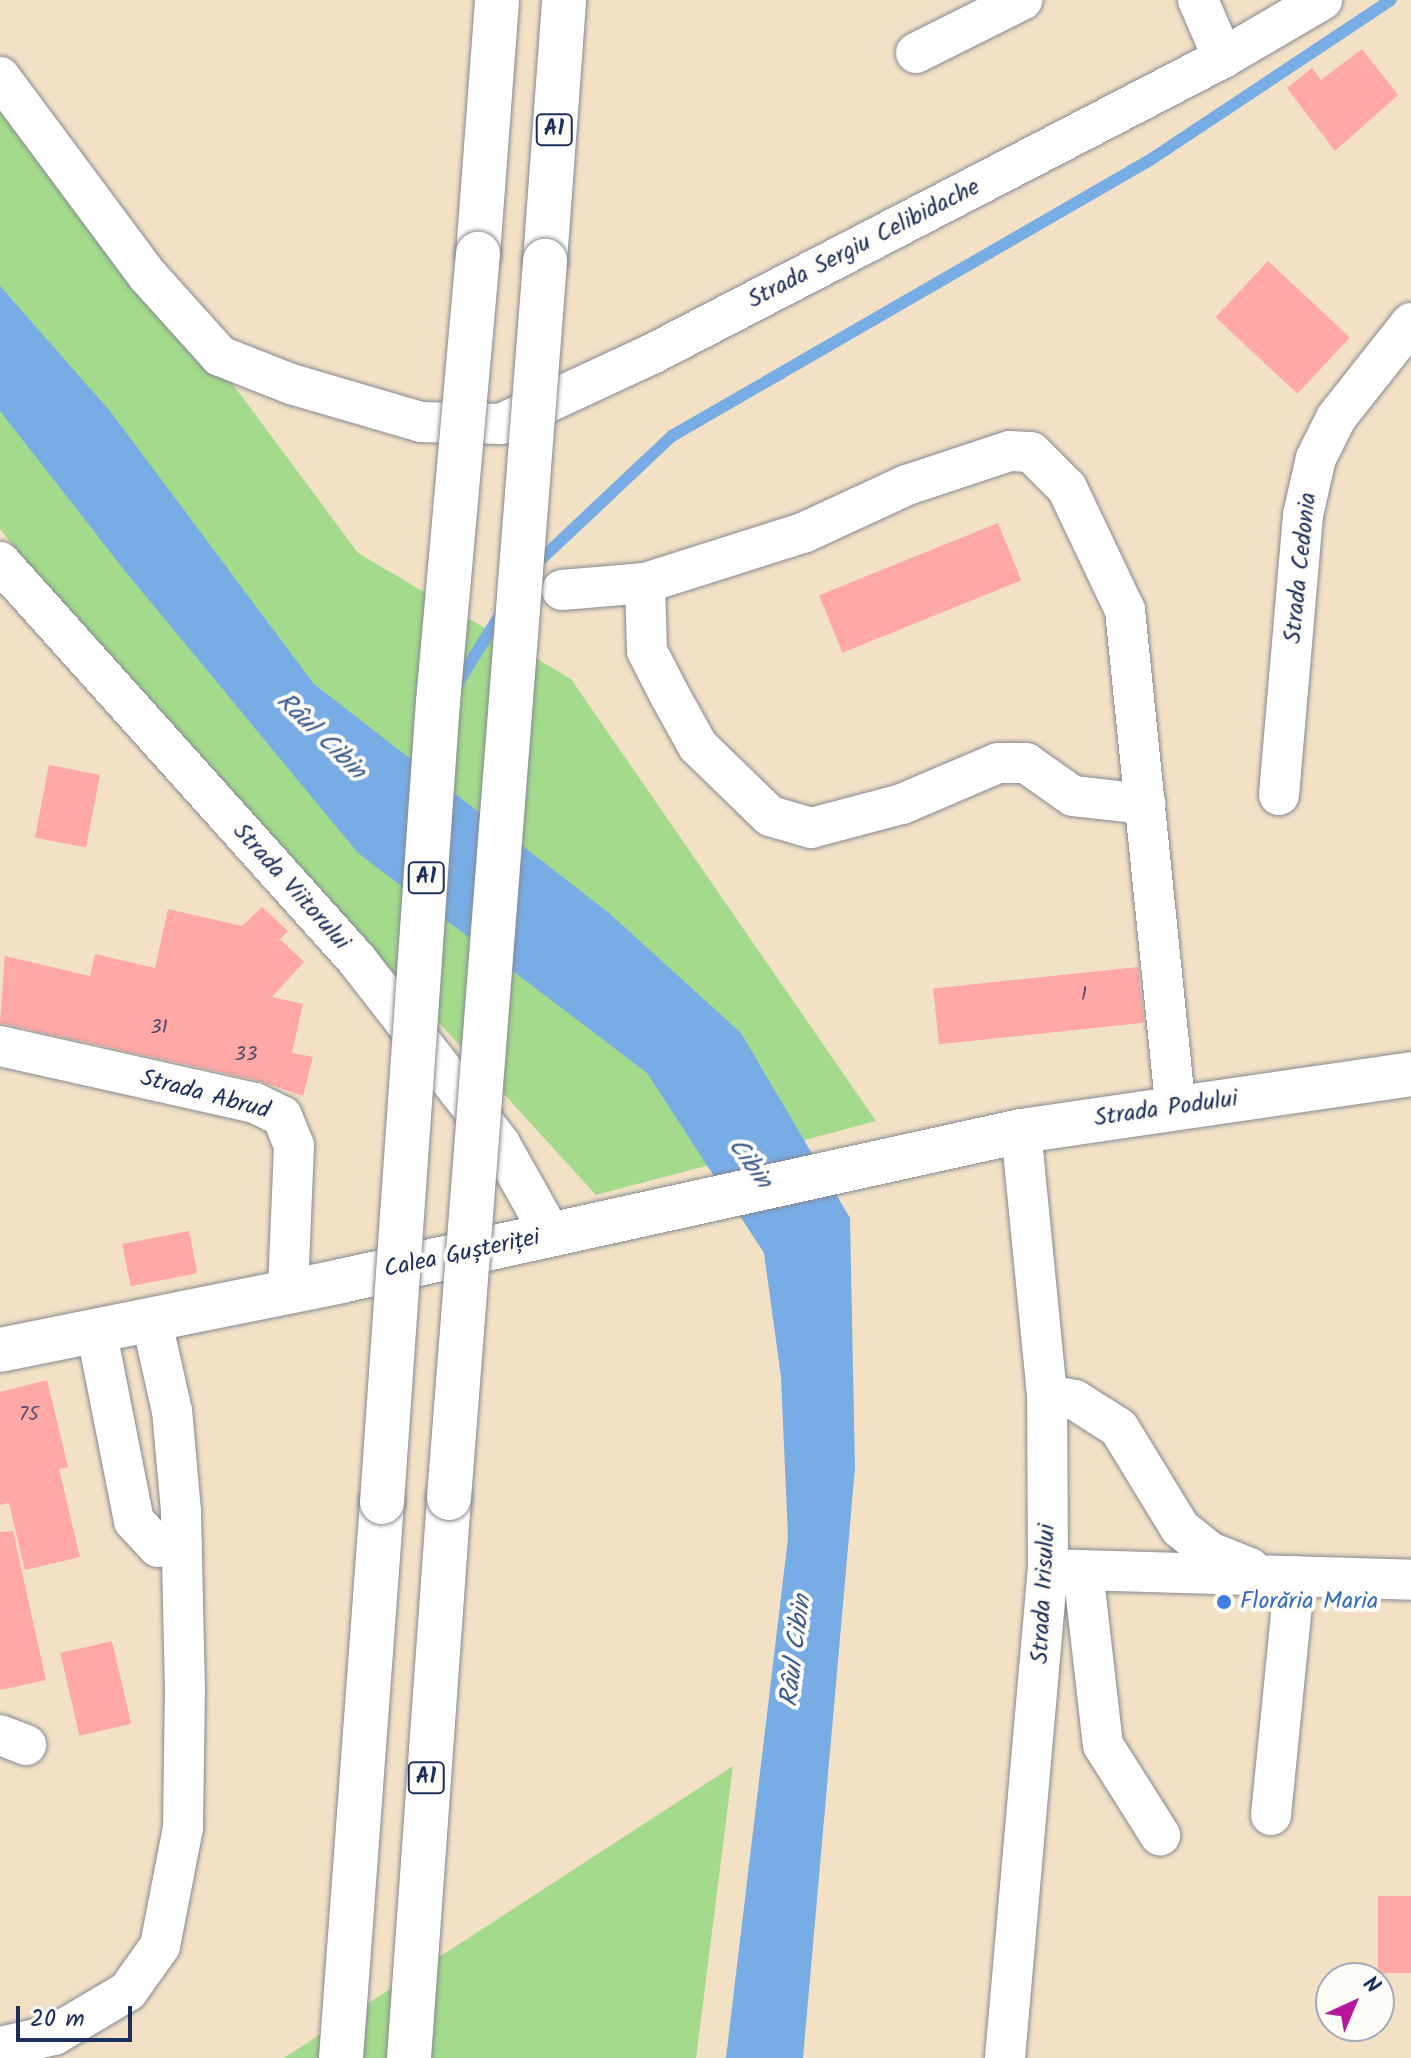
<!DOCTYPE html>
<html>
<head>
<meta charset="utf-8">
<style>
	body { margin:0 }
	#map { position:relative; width:1411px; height:2058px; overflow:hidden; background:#f2e1c5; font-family:Kalam,sans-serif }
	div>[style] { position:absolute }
	.green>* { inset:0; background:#a3da8b }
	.water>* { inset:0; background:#78ace5 }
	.stream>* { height:12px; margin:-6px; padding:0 6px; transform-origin:6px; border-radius:6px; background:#78ace5 }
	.building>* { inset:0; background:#ffa8a6; transform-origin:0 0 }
	.roads { filter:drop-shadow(0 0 2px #868892) drop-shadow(0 0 2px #868892) }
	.minor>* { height:40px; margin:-20px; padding:0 20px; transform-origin:20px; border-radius:20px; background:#fff }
	.major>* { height:44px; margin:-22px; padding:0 22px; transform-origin:22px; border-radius:22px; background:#fff }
	.highway>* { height:44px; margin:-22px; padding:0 22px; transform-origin:22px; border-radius:22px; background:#fff }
	.bridges { filter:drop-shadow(0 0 2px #868892) drop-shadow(0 0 2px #868892) }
	.highway-bridge>* { height:44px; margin:-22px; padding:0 22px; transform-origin:22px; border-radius:22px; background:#fff }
	.dots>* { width:22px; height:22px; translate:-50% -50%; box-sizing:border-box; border:4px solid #fdfcf7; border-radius:50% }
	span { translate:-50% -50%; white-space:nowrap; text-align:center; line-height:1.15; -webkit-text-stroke:8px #fdfcf7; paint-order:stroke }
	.number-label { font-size:20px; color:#544d70 }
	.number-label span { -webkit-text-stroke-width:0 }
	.shield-label span { padding:2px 6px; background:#fdfcf7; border:2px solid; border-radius:6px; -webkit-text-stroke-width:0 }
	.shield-label { font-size:22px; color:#1b2f5e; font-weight:700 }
	.street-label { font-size:24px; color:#1b2f5e }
	.shop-label { font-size:24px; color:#366cbe }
	.left { translate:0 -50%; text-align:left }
	.water-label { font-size:26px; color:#3c5b8d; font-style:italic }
	.north { position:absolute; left:1315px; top:1962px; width:80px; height:80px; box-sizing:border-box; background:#fdfcf7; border:2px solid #a3aaba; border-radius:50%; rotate:44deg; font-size:22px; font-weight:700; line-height:32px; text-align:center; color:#1b2f5e }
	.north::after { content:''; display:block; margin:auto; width:28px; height:36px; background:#b5179e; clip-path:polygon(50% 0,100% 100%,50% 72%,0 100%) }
	.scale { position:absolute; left:16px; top:2006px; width:116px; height:36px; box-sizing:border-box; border:4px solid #1b2f5e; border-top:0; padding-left:10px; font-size:24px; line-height:28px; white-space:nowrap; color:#1b2f5e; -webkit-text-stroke:6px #fdfcf7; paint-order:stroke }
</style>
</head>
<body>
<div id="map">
	<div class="green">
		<div style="clip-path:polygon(0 70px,358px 553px,571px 679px,876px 1121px,596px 1195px,71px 619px,0 529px)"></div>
		<div style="clip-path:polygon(733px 1766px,696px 2058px,284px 2058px)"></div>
	</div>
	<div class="water">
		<div style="clip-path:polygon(0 286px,110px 411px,314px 684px,609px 913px,741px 1033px,850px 1218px,855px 1468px,803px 2058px,726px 2058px,788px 1538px,781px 1377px,764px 1253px,647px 1073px,358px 853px,125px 571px,0 411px)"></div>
	</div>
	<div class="stream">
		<div style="left:536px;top:564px;width:187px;rotate:-43.3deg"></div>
		<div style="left:672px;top:436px;width:552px;rotate:-30deg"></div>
		<div style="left:1150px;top:160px;width:289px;rotate:-33.6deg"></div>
		<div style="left:457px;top:684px;width:85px;rotate:-58deg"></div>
	</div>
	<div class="building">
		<div style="clip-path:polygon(1362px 49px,1398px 95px,1335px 151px,1287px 88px,1312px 68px,1321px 80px)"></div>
		<div style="left:1268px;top:261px;width:112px;height:77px;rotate:43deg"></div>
		<div style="left:998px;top:523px;width:62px;height:193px;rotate:68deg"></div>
		<div style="left:49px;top:765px;width:52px;height:74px;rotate:11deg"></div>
		<div style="clip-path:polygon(262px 907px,288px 931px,280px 939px,304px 962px,272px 997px,303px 1004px,292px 1053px,313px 1057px,303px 1096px,260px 1081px,0 1023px,5px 956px,90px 976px,95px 954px,155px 968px,168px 909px,242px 926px)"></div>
		<div style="left:1138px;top:967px;width:56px;height:206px;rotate:84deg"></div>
		<div style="left:189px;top:1231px;width:43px;height:68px;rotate:79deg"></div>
		<div style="clip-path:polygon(47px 1380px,68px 1467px,59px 1469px,80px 1557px,25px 1570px,9px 1503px,0 1505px,0 1392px)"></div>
		<div style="clip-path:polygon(13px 1531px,46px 1680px,0 1690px,0 1532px)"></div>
		<div style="left:112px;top:1641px;width:85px;height:53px;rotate:77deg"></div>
		<div style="left:1411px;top:1896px;width:77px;height:33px;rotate:90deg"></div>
	</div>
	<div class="roads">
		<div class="minor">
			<div style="left:1198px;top:0;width:63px;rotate:66.7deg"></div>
			<div style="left:916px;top:53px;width:119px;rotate:-26.6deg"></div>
			<div style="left:0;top:77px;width:248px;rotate:53.4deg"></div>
			<div style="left:148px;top:276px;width:108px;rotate:48deg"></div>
			<div style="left:220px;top:356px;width:76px;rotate:21.5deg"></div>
			<div style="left:291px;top:384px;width:135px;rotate:16.3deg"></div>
			<div style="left:421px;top:422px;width:80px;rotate:1.4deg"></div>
			<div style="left:501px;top:424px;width:166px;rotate:-24.9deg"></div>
			<div style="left:652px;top:354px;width:643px;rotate:-27.4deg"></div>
			<div style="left:1223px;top:58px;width:115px;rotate:-30.4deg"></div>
			<div style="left:0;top:562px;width:535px;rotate:48.11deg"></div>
			<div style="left:357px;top:960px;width:233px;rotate:52.1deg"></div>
			<div style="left:500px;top:1144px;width:104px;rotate:60.7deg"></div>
			<div style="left:645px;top:583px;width:68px;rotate:88.3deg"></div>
			<div style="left:647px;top:651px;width:48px;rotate:62.9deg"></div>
			<div style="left:669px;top:694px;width:60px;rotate:60.9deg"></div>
			<div style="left:698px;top:746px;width:100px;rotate:44.2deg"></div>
			<div style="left:770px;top:816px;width:43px;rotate:16.3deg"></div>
			<div style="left:811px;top:828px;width:94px;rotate:-14.8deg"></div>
			<div style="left:902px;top:804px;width:104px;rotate:-23.1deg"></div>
			<div style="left:998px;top:763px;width:28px"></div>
			<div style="left:1026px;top:763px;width:57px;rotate:35.1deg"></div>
			<div style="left:1073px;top:796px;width:73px;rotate:6.3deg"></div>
			<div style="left:562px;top:590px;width:83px;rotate:-4.8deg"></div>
			<div style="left:645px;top:583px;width:166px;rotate:-17.6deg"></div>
			<div style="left:803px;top:533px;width:115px;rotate:-24.8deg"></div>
			<div style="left:907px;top:485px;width:108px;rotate:-18.3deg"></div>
			<div style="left:1010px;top:451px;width:21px;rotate:3deg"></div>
			<div style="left:1031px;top:452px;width:51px;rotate:45deg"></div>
			<div style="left:1067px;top:488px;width:135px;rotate:64.6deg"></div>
			<div style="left:1125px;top:610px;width:499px;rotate:84.2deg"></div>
			<div style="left:1279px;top:795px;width:281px;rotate:-85.1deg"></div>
			<div style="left:1303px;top:515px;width:58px;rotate:-77.2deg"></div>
			<div style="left:1316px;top:458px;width:45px;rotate:-63.4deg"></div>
			<div style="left:1336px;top:418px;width:121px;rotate:-51.7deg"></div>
			<div style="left:0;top:1046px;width:261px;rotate:12.6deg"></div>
			<div style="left:255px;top:1103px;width:30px;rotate:26deg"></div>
			<div style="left:282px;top:1116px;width:32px;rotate:68deg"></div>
			<div style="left:294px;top:1146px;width:145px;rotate:92.4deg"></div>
			<div style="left:96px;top:1329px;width:196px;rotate:78.8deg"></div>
			<div style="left:134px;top:1521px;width:35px;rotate:47deg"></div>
			<div style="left:158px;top:1547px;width:24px;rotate:-7deg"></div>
			<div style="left:1047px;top:1395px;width:28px;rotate:10deg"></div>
			<div style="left:1075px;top:1400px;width:52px;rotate:32.5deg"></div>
			<div style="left:1119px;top:1428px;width:117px;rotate:58.6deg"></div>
			<div style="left:1180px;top:1528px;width:38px;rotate:39deg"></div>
			<div style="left:1210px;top:1552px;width:43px;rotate:21.8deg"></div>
			<div style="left:1048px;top:1569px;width:363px;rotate:1.7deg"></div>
			<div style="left:1083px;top:1570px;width:176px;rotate:83.5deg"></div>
			<div style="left:1103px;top:1745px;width:107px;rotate:57.7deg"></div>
			<div style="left:0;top:1735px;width:28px;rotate:21deg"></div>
			<div style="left:1271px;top:1815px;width:240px;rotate:-84.3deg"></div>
			<div style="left:0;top:2047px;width:55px;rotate:-12.5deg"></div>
			<div style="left:54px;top:2035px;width:86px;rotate:-30.7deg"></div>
			<div style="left:128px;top:1991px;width:55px;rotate:-54.6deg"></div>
			<div style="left:160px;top:1946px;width:120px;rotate:-79deg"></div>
			<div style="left:183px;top:1828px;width:137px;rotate:-89.2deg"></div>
			<div style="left:185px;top:1691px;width:180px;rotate:-91.3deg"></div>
			<div style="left:181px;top:1511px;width:100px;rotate:-95.1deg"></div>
			<div style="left:172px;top:1411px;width:95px;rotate:-102.7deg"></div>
			<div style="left:1005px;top:2058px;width:491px;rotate:-85deg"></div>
			<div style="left:1048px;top:1569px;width:174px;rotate:-90.3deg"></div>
			<div style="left:1047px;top:1395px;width:265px;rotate:-95.6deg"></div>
		</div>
		<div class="major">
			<div style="left:0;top:1350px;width:348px;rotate:-11.4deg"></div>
			<div style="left:341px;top:1281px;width:696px;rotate:-12.44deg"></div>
			<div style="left:1021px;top:1131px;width:394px;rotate:-8.3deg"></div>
		</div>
		<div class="highway">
			<div style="left:478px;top:254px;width:255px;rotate:-85.7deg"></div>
			<div style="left:545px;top:261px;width:262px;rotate:-85.8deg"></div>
			<div style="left:341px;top:2058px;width:558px;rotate:-85.78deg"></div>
			<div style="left:409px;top:2058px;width:561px;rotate:-85.91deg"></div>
		</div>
	</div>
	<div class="bridges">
		<div class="highway-bridge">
			<div style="left:449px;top:1498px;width:1241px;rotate:-85.56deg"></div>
			<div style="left:382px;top:1502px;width:802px;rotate:-86deg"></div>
			<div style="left:438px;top:702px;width:450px;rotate:-84.9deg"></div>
		</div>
	</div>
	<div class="dots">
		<div style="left:1224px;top:1602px;background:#3f7fe0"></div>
	</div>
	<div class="number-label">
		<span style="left:1084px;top:995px">1</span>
		<span style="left:159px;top:1028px">31</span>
		<span style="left:246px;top:1055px">33</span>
		<span style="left:29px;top:1415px">75</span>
	</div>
	<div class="shield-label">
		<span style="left:554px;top:130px">A1</span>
		<span style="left:426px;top:878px">A1</span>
		<span style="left:426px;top:1778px">A1</span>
	</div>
	<div class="street-label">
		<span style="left:864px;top:244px;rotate:-27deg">Strada Sergiu Celibidache</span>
		<span style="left:1301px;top:568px;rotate:-84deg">Strada Cedonia</span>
		<span style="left:291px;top:887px;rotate:48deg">Strada Viitorului</span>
		<span style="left:205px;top:1095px;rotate:15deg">Strada Abrud</span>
		<span style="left:1166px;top:1109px;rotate:-8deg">Strada Podului</span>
		<span style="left:462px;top:1254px;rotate:-12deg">Calea Gușteriței</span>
		<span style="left:1044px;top:1594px;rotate:-87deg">Strada Irisului</span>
	</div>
	<div class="shop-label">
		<span class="left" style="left:1240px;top:1602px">Florăria Maria</span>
	</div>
	<div class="water-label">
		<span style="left:320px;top:737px;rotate:44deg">Râul Cibin</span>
		<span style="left:749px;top:1164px;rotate:54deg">Cibin</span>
		<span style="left:797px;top:1651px;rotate:-83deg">Râul Cibin</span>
	</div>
	<div class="north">N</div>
	<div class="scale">20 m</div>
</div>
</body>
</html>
